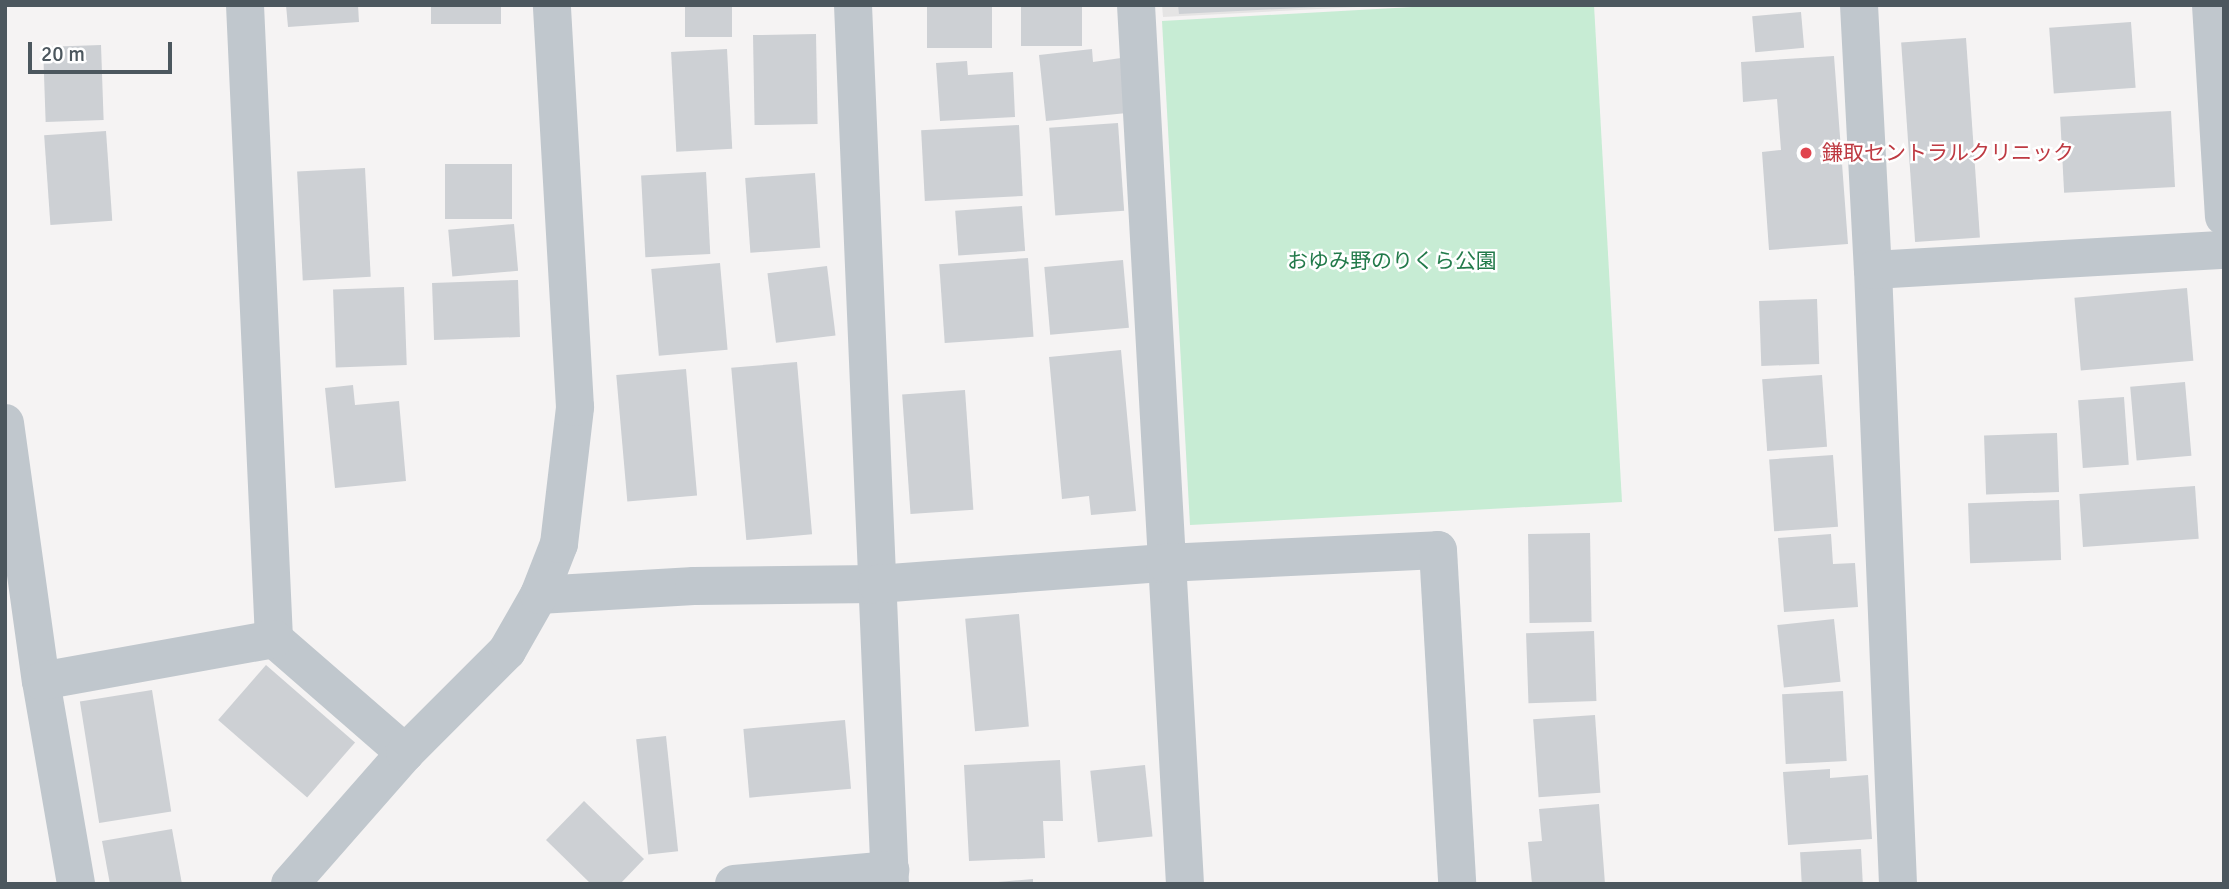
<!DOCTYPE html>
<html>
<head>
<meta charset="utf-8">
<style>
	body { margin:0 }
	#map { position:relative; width:2229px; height:889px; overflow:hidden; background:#f5f3f3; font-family:Signika,"Noto Sans JP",sans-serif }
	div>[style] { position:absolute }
	.education>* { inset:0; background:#e5e4e4 }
	.green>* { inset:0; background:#c7ecd4 }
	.building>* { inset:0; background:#cdd0d4; transform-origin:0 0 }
	.minor>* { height:38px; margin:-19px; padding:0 19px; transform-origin:19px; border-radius:19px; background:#c0c7cd }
	.dots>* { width:19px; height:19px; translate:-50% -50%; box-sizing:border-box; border:4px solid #fff; border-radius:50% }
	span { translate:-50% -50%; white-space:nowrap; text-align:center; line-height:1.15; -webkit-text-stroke:5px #fff; paint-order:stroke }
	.health-label { font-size:21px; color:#be3a42 }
	.left { translate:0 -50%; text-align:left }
	.park-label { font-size:21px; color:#227a4a }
	.frame { position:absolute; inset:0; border:7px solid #4c575e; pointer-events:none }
	.scale { position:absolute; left:28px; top:42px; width:144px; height:32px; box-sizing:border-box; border:4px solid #4c575e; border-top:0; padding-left:9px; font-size:21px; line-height:24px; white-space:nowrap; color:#4c575e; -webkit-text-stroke:5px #fff; paint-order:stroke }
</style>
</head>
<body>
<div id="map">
	<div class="education">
		<div style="clip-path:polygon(1162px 5px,1396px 5px,1163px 17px)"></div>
	</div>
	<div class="green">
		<div style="clip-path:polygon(1448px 5px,1594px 5px,1622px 502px,1190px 525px,1162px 21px)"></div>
	</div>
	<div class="building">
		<div style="clip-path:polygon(286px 5px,358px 5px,359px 22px,288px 27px)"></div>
		<div style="left:431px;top:5px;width:70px;height:19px"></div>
		<div style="left:685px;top:5px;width:47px;height:32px"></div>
		<div style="left:927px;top:5px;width:65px;height:43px"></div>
		<div style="left:1021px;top:5px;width:61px;height:41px"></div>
		<div style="clip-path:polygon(1178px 5px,1317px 5px,1317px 7px,1179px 14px)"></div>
		<div style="left:1801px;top:12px;width:36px;height:49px;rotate:85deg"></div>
		<div style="left:2131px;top:22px;width:66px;height:82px;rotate:86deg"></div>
		<div style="left:816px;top:34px;width:90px;height:63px;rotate:89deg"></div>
		<div style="left:1966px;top:38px;width:200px;height:65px;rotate:86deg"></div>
		<div style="left:101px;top:45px;width:75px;height:58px;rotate:88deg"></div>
		<div style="left:727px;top:49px;width:100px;height:56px;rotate:87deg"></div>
		<div style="clip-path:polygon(1092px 49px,1093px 62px,1121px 58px,1127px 113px,1046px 121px,1039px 55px)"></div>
		<div style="clip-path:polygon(1834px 56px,1848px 244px,1769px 250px,1762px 152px,1781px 150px,1777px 99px,1743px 102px,1741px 62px)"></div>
		<div style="clip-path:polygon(967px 61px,968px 75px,1013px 72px,1015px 117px,940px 121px,936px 63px)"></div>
		<div style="left:2171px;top:111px;width:76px;height:111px;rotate:87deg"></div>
		<div style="left:1118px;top:123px;width:88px;height:69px;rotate:86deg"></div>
		<div style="left:1019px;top:125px;width:71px;height:98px;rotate:87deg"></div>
		<div style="left:106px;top:131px;width:90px;height:62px;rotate:86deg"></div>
		<div style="left:445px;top:164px;width:67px;height:55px"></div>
		<div style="left:365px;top:168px;width:109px;height:68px;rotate:87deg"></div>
		<div style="left:706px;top:172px;width:82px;height:65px;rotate:87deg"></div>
		<div style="left:815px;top:173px;width:75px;height:70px;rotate:86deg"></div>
		<div style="left:1022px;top:206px;width:45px;height:67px;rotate:86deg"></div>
		<div style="left:514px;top:224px;width:47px;height:66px;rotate:85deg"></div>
		<div style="left:1028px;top:258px;width:79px;height:89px;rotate:86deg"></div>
		<div style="left:1123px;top:260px;width:68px;height:79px;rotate:85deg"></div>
		<div style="left:720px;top:263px;width:87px;height:69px;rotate:85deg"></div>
		<div style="left:827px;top:266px;width:70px;height:60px;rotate:83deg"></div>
		<div style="left:518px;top:280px;width:57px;height:86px;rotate:88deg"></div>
		<div style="left:404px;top:287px;width:78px;height:71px;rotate:88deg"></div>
		<div style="left:2187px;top:288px;width:73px;height:113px;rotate:85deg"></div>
		<div style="left:1817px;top:299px;width:65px;height:58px;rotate:88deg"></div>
		<div style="clip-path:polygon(1121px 350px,1136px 511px,1091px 515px,1089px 496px,1062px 499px,1049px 357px)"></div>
		<div style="left:797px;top:362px;width:173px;height:66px;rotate:85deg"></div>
		<div style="left:686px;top:369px;width:127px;height:70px;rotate:85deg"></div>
		<div style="left:1822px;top:375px;width:72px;height:60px;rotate:86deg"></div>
		<div style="left:2185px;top:382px;width:74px;height:55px;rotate:85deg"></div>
		<div style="clip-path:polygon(353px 385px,355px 405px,399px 401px,406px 481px,335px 488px,325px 388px)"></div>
		<div style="left:965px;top:390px;width:120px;height:63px;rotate:86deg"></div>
		<div style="left:2124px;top:397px;width:68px;height:46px;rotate:86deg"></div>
		<div style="left:2057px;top:433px;width:59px;height:73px;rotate:88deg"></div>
		<div style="left:1833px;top:455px;width:72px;height:64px;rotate:86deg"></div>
		<div style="left:2195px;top:486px;width:53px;height:116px;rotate:86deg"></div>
		<div style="left:2059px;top:500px;width:60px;height:91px;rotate:88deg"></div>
		<div style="left:1590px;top:533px;width:89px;height:62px;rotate:89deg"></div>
		<div style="clip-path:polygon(1831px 534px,1833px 564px,1855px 563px,1858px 607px,1784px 612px,1778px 538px)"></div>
		<div style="left:1019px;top:614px;width:113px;height:54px;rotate:85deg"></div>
		<div style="left:1834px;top:619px;width:63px;height:57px;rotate:84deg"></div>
		<div style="left:1594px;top:631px;width:70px;height:68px;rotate:88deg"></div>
		<div style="left:266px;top:665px;width:118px;height:73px;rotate:41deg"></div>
		<div style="left:152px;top:690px;width:123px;height:73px;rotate:81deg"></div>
		<div style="left:1843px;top:691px;width:70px;height:61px;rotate:87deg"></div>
		<div style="left:1595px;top:715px;width:78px;height:62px;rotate:86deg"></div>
		<div style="left:845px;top:720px;width:69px;height:102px;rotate:85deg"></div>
		<div style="left:666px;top:736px;width:116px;height:30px;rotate:84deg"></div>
		<div style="clip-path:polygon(1060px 760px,1063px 821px,1043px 821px,1045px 858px,969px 861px,964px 765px)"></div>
		<div style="left:1145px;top:765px;width:72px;height:55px;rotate:84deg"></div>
		<div style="clip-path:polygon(1830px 769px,1830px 778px,1868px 775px,1872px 839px,1788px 845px,1783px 772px)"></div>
		<div style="clip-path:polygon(584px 801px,644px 859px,620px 884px,591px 884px,546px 840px)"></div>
		<div style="clip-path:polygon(1599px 804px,1605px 884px,1532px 884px,1528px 842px,1542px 841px,1539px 809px)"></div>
		<div style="clip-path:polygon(172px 829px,182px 884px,110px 884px,102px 841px)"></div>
		<div style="left:1861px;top:849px;width:35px;height:61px;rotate:87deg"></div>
		<div style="clip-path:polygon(1033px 879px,1033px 884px,998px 884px,998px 882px)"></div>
	</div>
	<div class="minor">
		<div style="left:245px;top:5px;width:635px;rotate:87.38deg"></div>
		<div style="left:274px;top:639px;width:174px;rotate:41deg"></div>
		<div style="left:853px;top:5px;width:880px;rotate:87.59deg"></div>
		<div style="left:1136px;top:5px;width:880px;rotate:86.81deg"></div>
		<div style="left:1859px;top:5px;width:265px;rotate:87deg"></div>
		<div style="left:1873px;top:270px;width:615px;rotate:87.67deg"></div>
		<div style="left:2211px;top:5px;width:212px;rotate:86.5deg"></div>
		<div style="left:1873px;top:270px;width:352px;rotate:-3.3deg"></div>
		<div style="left:5px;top:423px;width:260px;rotate:82.1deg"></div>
		<div style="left:41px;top:681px;width:206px;rotate:80.2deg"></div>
		<div style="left:539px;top:595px;width:155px;rotate:-3.3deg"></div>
		<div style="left:694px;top:586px;width:183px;rotate:-0.6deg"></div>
		<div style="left:877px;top:584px;width:289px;rotate:-4.2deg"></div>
		<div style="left:1165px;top:563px;width:273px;rotate:-2.7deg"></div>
		<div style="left:1438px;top:550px;width:335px;rotate:86.7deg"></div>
		<div style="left:41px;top:681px;width:237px;rotate:-10.2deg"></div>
		<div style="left:290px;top:884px;width:174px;rotate:-48.7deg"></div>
		<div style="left:405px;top:753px;width:144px;rotate:-45deg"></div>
		<div style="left:507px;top:651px;width:64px;rotate:-60.3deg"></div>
		<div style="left:539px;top:595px;width:55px;rotate:-68.6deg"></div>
		<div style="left:559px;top:544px;width:138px;rotate:-83.3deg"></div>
		<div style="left:575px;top:407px;width:403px;rotate:-93.3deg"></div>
		<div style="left:734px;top:884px;width:157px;rotate:-5.1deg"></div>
	</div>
	<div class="dots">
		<div style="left:1806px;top:153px;background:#e0444e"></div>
	</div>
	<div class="health-label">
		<span class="left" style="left:1822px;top:153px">鎌取セントラルクリニック</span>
	</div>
	<div class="park-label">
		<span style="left:1392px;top:261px">おゆみ野のりくら公園</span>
	</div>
	<div class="frame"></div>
	<div class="scale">20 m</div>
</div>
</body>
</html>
